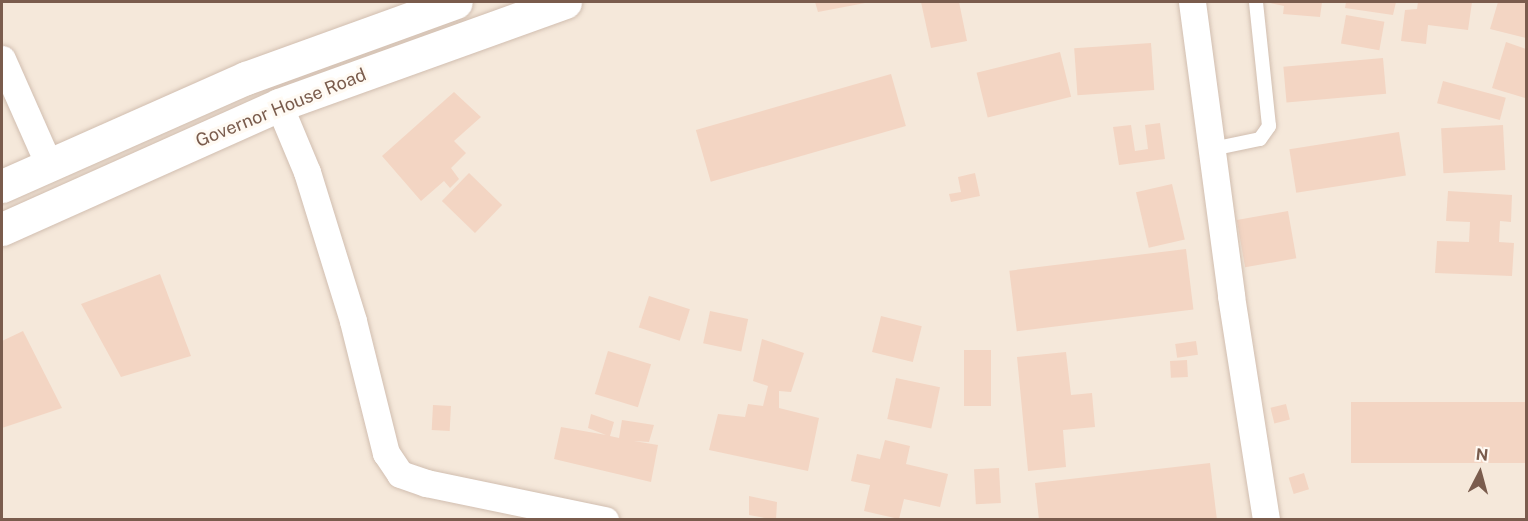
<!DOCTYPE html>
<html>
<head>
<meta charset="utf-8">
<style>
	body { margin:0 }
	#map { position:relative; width:1528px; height:521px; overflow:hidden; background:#fdf6ec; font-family:"Public Sans",sans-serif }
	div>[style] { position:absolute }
	.residential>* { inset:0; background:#f5e8da; transform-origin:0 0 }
	.building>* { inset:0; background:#f3d5c3; transform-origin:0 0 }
	.roads { filter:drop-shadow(0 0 2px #d1beb0) drop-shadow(0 0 2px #d1beb0) }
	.lane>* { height:14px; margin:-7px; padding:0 7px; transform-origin:7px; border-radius:7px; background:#fff }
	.street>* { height:27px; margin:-13.5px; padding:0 13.5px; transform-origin:13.5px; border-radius:13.5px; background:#fff }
	.secondary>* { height:33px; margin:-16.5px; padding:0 16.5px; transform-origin:16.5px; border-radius:16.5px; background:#fff }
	span { translate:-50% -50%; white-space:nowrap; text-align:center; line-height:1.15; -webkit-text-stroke:6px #fffaf3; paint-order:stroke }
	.street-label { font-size:18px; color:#7a5c4d }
	.frame { position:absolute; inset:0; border:3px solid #7a5c4d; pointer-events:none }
	.north { position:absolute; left:1450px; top:443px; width:60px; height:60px; -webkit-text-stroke:4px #fffaf3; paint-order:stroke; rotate:6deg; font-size:16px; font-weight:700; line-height:24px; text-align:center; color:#7a5c4d }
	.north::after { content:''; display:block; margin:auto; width:21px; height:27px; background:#7a5c4d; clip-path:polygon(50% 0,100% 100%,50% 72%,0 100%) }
</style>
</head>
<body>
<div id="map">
	<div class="residential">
		<div style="left:2px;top:2px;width:1524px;height:517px"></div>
	</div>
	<div class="building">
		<div style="clip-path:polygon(815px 2px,865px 2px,865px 3px,818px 12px)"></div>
		<div style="clip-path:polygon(921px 2px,959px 2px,967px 41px,931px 48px)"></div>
		<div style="clip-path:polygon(1266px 2px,1322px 2px,1320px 17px,1283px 14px,1284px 6px)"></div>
		<div style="clip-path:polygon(1346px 2px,1396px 2px,1393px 15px,1345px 8px)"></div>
		<div style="clip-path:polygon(1418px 2px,1472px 2px,1468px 30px,1428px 25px,1426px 44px,1401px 41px,1405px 10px,1417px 9px)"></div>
		<div style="clip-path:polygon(1498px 2px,1526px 3px,1526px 38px,1490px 29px)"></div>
		<div style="left:1346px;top:15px;width:39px;height:29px;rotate:10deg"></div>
		<div style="clip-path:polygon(1506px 42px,1526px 49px,1525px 98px,1492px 88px)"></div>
		<div style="left:1151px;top:43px;width:47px;height:77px;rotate:86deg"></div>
		<div style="left:1060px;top:52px;width:46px;height:86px;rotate:76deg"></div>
		<div style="left:1383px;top:58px;width:36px;height:100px;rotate:85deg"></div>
		<div style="left:891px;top:74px;width:54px;height:203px;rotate:74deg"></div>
		<div style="left:1443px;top:81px;width:65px;height:23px;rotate:15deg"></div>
		<div style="clip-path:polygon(454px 92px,481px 117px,454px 141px,466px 153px,451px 168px,459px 179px,450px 188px,444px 181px,421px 201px,382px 156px)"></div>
		<div style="clip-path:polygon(1160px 123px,1165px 159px,1119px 165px,1113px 127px,1131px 125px,1135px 151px,1148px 149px,1145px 125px)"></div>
		<div style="left:1503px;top:125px;width:45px;height:62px;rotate:87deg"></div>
		<div style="left:1399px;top:132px;width:44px;height:111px;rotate:81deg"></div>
		<div style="left:469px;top:173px;width:46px;height:39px;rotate:44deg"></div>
		<div style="clip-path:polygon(975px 173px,980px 196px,951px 202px,949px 194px,961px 192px,958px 177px)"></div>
		<div style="left:1172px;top:184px;width:57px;height:37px;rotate:77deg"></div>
		<div style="clip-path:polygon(1448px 191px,1512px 195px,1511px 222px,1500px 221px,1499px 242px,1514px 243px,1512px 276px,1435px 273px,1437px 241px,1469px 242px,1470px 222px,1446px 221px)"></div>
		<div style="left:1288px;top:211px;width:48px;height:52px;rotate:80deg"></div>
		<div style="left:1186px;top:249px;width:61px;height:178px;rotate:83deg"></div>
		<div style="clip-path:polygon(160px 274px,191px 356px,121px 377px,81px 304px)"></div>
		<div style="left:649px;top:296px;width:43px;height:33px;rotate:18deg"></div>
		<div style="left:710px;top:311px;width:39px;height:33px;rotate:12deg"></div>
		<div style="left:881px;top:316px;width:42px;height:37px;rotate:14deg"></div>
		<div style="clip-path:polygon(23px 331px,62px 408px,2px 428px,2px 341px)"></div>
		<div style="clip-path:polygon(762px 339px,804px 353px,791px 392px,779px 391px,779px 408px,819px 418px,808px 471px,709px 450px,718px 414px,745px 417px,748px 404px,763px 406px,768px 386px,753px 381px)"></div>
		<div style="left:1196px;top:341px;width:14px;height:21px;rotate:82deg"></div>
		<div style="left:964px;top:350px;width:27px;height:56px"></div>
		<div style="left:608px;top:351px;width:45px;height:45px;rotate:17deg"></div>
		<div style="clip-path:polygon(1066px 352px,1071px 395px,1092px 393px,1095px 427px,1063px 430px,1066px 467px,1028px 471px,1017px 357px)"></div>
		<div style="left:1187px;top:360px;width:17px;height:17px;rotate:87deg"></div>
		<div style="left:896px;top:378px;width:45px;height:42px;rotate:12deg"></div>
		<div style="left:1526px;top:402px;width:61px;height:175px;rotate:90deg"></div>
		<div style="left:1286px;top:404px;width:16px;height:16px;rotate:76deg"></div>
		<div style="left:433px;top:405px;width:18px;height:25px;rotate:3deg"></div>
		<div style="clip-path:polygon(591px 414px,614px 422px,610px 436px,619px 438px,622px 420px,654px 425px,649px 442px,634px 441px,658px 445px,651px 482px,554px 459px,561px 427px,606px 435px,588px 428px)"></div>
		<div style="clip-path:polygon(885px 440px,910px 446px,906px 464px,948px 474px,940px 507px,904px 499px,899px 519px,864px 511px,870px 485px,851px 481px,857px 454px,880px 459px)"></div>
		<div style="clip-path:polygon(1210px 463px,1217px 520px,1039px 520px,1035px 483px)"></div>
		<div style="left:999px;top:468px;width:35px;height:25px;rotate:87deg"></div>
		<div style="left:1304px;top:473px;width:17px;height:16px;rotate:73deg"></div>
		<div style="clip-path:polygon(749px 496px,777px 502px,776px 520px,749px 515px)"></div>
	</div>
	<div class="roads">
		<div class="lane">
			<div style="left:1212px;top:149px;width:49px;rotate:-11.8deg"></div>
			<div style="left:1260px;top:139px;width:16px;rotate:-55deg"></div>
			<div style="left:1269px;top:126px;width:125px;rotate:-96deg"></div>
		</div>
		<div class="street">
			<div style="left:1192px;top:2px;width:297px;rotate:82.4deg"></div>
			<div style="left:1231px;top:296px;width:227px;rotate:81.1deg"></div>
			<div style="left:2px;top:59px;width:116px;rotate:66.1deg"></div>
			<div style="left:279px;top:105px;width:73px;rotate:67.3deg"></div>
			<div style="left:307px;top:172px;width:156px;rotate:72.8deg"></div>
			<div style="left:353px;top:321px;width:136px;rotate:76deg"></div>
			<div style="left:386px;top:453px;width:25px;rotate:56deg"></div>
			<div style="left:400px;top:474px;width:28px;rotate:19deg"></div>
			<div style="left:426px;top:483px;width:183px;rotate:11.7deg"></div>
		</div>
		<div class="secondary">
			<div style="left:2px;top:186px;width:267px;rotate:-23.9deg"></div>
			<div style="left:246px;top:78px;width:223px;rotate:-19.9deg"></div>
			<div style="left:2px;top:229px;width:303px;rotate:-24.1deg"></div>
			<div style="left:279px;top:105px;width:304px;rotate:-19.8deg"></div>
		</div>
	</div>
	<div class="street-label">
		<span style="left:281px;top:108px;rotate:-22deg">Governor House Road</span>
	</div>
	<div class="frame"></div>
	<div class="north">N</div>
</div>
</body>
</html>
